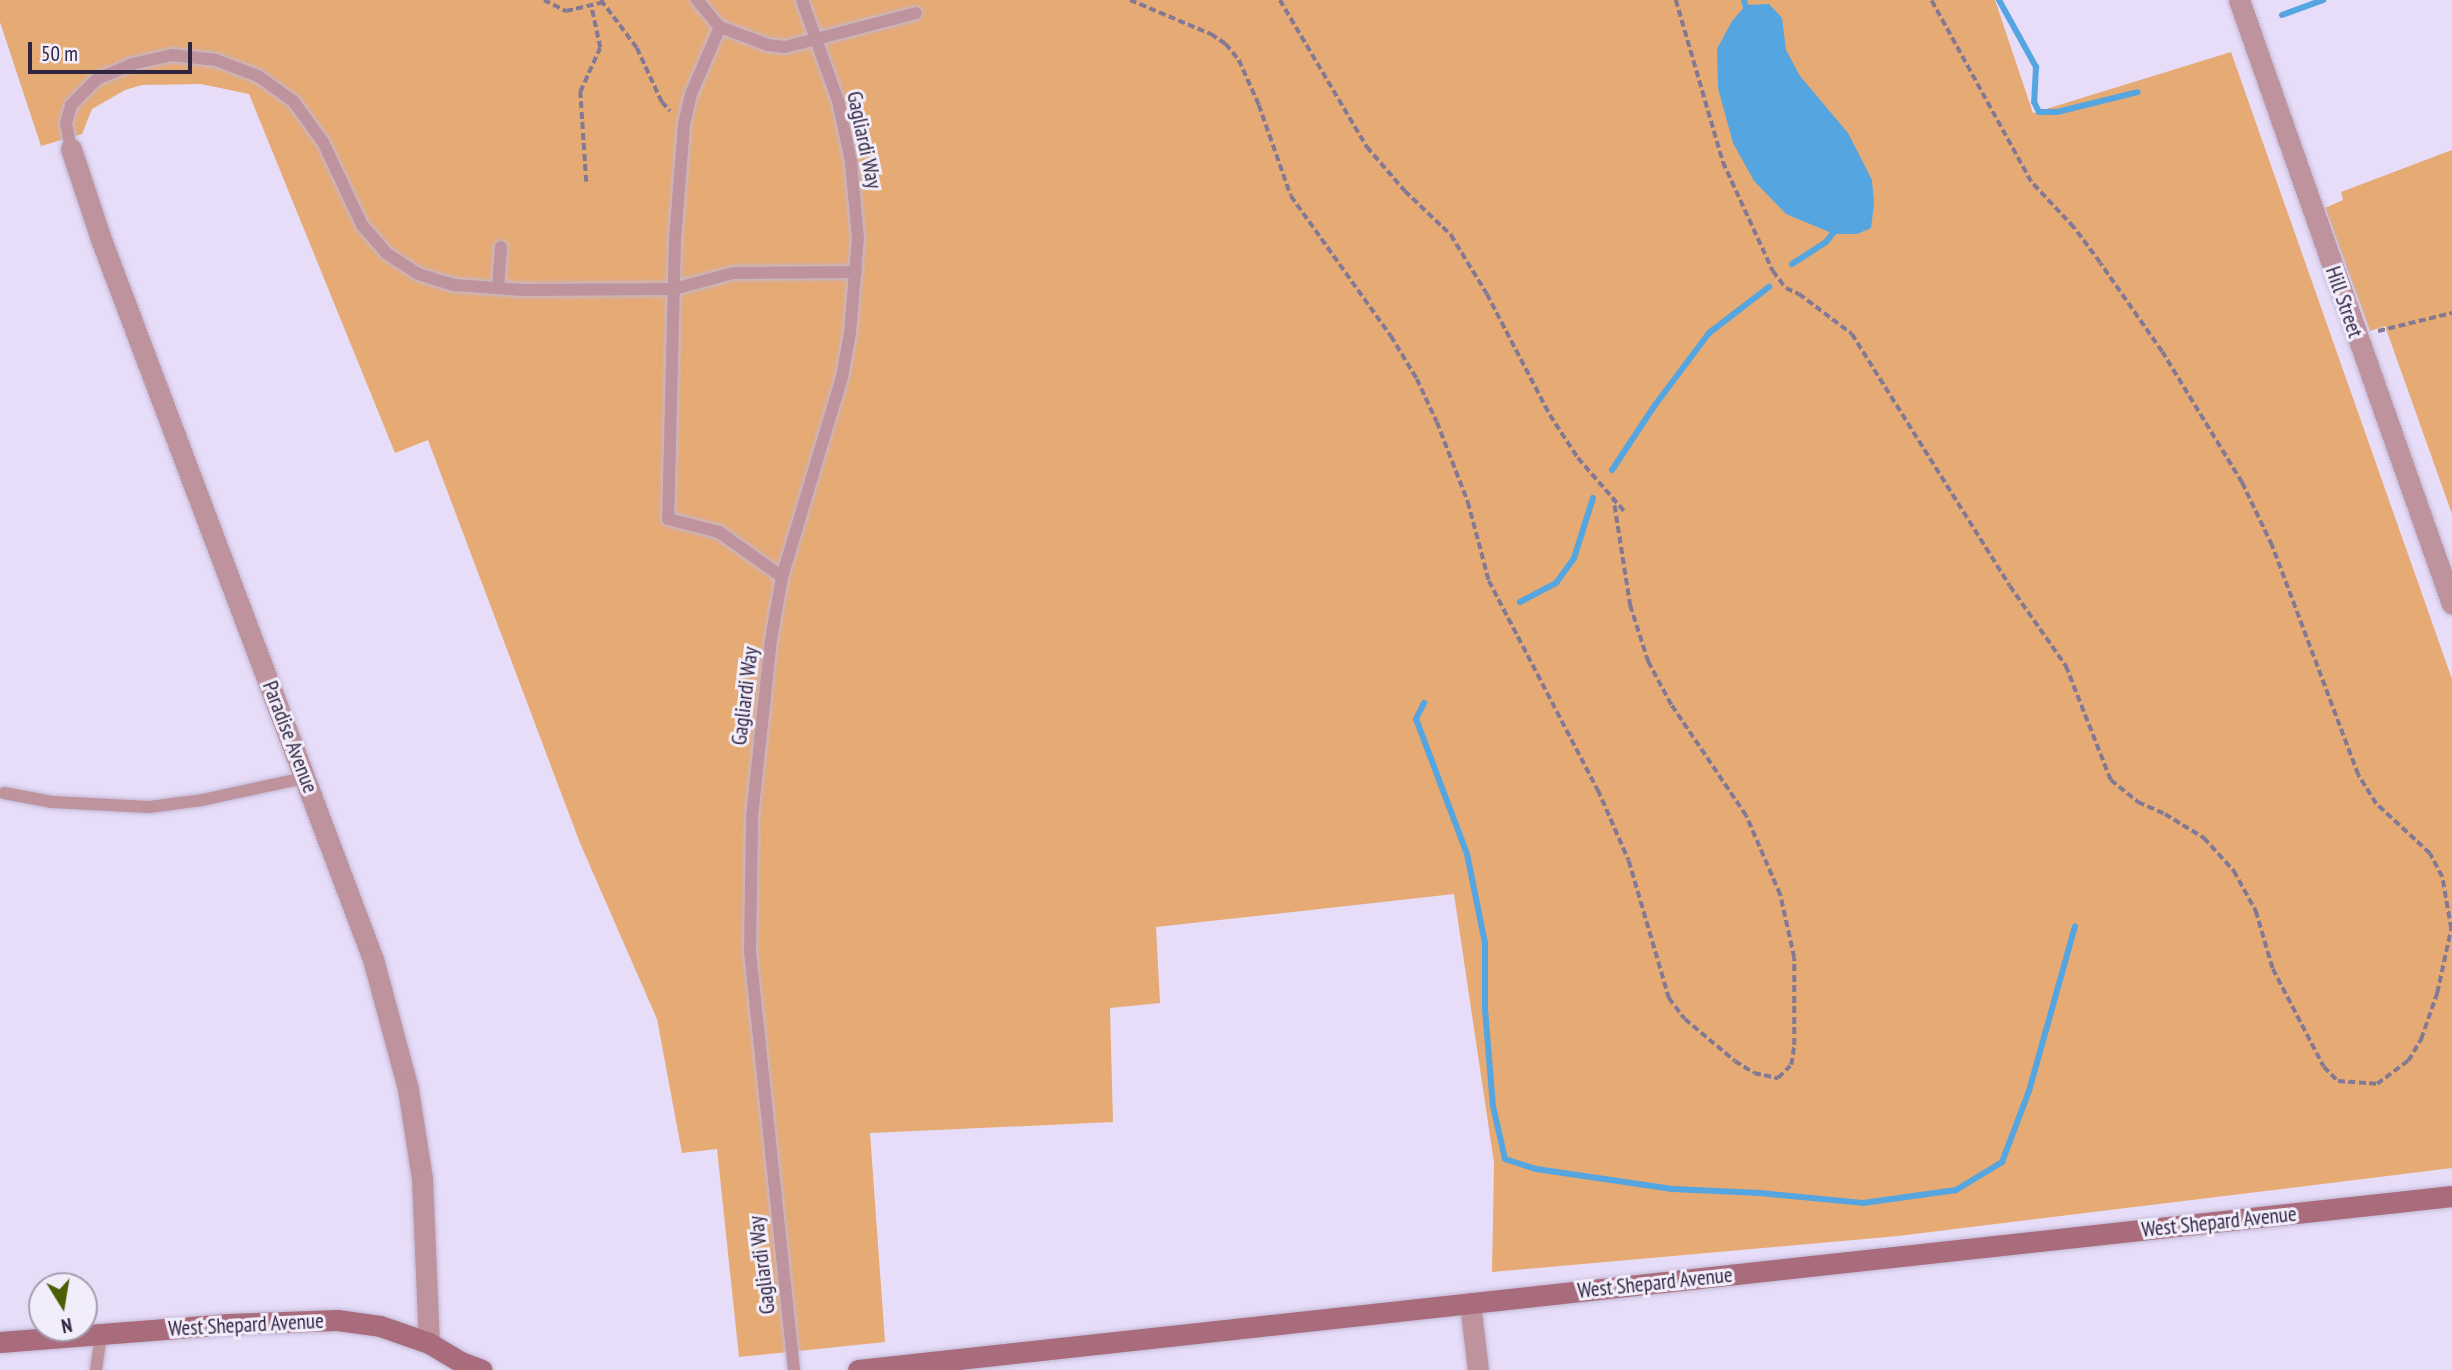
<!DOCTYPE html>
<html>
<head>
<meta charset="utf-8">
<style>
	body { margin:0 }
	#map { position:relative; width:2452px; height:1370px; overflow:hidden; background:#e7ddf9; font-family:"PT Sans Narrow",sans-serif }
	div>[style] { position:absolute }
	.green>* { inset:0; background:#e6aa74 }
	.water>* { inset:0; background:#54a5e0 }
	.stream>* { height:6px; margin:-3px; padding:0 3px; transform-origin:3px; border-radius:3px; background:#54a5e0 }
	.path>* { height:3.5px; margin-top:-1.75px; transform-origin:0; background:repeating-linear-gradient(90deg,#847994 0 7px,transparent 0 10.5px) }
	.roads { filter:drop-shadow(0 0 2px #c2b8d4) drop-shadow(0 0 2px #c2b8d4) }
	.lane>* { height:12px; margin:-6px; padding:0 6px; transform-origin:6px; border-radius:6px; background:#be939d }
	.street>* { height:21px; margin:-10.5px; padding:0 10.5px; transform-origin:10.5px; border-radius:10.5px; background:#be939d }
	.secondary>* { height:21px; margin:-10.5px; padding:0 10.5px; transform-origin:10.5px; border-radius:10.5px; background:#a96c7c }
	span { translate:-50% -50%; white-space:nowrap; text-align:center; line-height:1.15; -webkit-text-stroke:6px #f2edfb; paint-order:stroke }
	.street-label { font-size:21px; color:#30253f }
	.north { position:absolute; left:28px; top:1272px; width:70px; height:70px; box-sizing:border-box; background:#f2edfb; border:2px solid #a49db0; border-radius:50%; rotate:169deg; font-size:19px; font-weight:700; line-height:28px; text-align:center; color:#30253f }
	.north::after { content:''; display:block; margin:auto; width:24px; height:32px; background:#4b5e04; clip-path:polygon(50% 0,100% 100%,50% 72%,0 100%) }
	.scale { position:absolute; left:28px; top:42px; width:164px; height:32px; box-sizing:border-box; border:4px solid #30253f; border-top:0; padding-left:9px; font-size:21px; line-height:24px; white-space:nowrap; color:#30253f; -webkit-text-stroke:5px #f2edfb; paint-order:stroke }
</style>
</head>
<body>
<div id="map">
	<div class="green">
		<div style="clip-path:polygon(0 0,1995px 0,2033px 113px,2231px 52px,2452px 679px,2452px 1168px,1898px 1236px,1492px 1272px,1494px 1163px,1454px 894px,1156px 927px,1160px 1003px,1110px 1008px,1113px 1122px,870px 1133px,885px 1342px,739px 1357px,717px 1149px,682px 1153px,657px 1019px,580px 843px,428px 440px,395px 453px,249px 94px,201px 84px,142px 85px,125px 90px,92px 109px,82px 134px,41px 146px,0 22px)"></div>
		<div style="clip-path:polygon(2452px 150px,2452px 514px,2385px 326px,2370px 331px,2325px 208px,2343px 200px,2341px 192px)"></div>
	</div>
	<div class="water">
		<div style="clip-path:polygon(1769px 4px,1782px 18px,1786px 50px,1800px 76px,1848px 133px,1872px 180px,1874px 204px,1871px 228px,1857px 234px,1834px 234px,1786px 214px,1754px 181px,1733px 143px,1718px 88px,1717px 49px,1732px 21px,1746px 5px)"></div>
	</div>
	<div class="stream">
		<div style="left:1744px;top:0;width:12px;rotate:76deg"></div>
		<div style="left:1999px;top:0;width:77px;rotate:61.1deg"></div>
		<div style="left:2036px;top:67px;width:35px;rotate:93deg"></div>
		<div style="left:2034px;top:102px;width:11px;rotate:63deg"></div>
		<div style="left:2039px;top:112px;width:18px"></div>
		<div style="left:2057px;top:112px;width:83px;rotate:-13.9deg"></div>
		<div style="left:2282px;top:15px;width:44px;rotate:-20.1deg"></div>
		<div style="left:1792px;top:264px;width:40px;rotate:-32.9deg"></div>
		<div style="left:1826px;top:242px;width:16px;rotate:-52deg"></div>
		<div style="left:1612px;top:470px;width:78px;rotate:-56.5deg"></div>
		<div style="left:1655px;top:405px;width:90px;rotate:-53.1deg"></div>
		<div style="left:1709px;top:333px;width:76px;rotate:-37.5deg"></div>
		<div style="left:1520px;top:602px;width:41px;rotate:-27.8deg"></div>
		<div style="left:1556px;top:583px;width:31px;rotate:-54deg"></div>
		<div style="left:1574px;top:558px;width:63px;rotate:-72.4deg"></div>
		<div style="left:1424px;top:703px;width:18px;rotate:117deg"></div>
		<div style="left:1416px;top:719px;width:144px;rotate:69.3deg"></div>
		<div style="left:1467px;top:854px;width:91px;rotate:78.6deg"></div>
		<div style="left:1485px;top:943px;width:66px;rotate:90deg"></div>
		<div style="left:1485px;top:1009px;width:97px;rotate:85.3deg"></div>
		<div style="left:1493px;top:1106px;width:54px;rotate:77.2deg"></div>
		<div style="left:1505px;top:1159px;width:33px;rotate:18deg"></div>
		<div style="left:1536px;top:1169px;width:138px;rotate:8.3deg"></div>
		<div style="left:1673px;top:1189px;width:87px;rotate:2.6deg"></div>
		<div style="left:1760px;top:1193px;width:103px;rotate:5.5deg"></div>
		<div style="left:1863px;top:1203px;width:94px;rotate:-8deg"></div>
		<div style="left:1956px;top:1190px;width:54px;rotate:-31.3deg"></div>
		<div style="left:2002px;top:1162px;width:76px;rotate:-69.2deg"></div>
		<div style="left:2029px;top:1091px;width:171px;rotate:-74.4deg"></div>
	</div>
	<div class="path">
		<div style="left:544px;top:0;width:25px;rotate:27deg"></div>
		<div style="left:566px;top:11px;width:37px;rotate:-13deg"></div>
		<div style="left:601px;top:0;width:60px;rotate:53.1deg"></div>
		<div style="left:637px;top:48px;width:60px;rotate:65.2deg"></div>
		<div style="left:662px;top:102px;width:12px;rotate:48deg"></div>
		<div style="left:1130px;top:0;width:88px;rotate:22.8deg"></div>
		<div style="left:1211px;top:34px;width:18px;rotate:34deg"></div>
		<div style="left:1226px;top:44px;width:21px;rotate:51deg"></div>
		<div style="left:1239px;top:60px;width:49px;rotate:66deg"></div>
		<div style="left:1259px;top:105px;width:96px;rotate:70.6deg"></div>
		<div style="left:1291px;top:196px;width:172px;rotate:54.5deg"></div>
		<div style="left:1391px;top:336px;width:50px;rotate:58.8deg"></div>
		<div style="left:1417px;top:379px;width:47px;rotate:65.1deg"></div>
		<div style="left:1437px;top:422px;width:86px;rotate:68.8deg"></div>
		<div style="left:1468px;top:502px;width:82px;rotate:75.1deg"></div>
		<div style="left:1489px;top:581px;width:236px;rotate:62.5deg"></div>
		<div style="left:1598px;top:790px;width:77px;rotate:66.4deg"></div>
		<div style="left:1629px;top:861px;width:143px;rotate:73.7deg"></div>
		<div style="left:1669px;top:998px;width:26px;rotate:53deg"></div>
		<div style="left:1685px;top:1019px;width:65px;rotate:40deg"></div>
		<div style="left:1735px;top:1061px;width:22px;rotate:32deg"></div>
		<div style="left:1754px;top:1073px;width:25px;rotate:12deg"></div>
		<div style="left:1778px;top:1078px;width:18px;rotate:-45deg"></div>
		<div style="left:1791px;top:1065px;width:20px;rotate:-81deg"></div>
		<div style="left:1794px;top:1045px;width:87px;rotate:-90deg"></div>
		<div style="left:1794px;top:958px;width:65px;rotate:-102.5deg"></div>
		<div style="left:1780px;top:895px;width:86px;rotate:-113.3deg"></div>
		<div style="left:1746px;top:816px;width:134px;rotate:-124deg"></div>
		<div style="left:1671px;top:705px;width:49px;rotate:-118.1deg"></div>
		<div style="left:1648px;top:662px;width:59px;rotate:-107.8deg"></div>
		<div style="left:1630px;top:606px;width:109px;rotate:-98.9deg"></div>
		<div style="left:1280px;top:0;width:171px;rotate:59.4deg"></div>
		<div style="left:1367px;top:147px;width:58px;rotate:49.2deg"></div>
		<div style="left:1405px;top:191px;width:64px;rotate:43.7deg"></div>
		<div style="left:1451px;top:235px;width:69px;rotate:58.6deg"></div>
		<div style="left:1487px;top:294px;width:136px;rotate:62.5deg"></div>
		<div style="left:1550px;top:415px;width:51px;rotate:56.9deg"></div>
		<div style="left:1578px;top:458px;width:72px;rotate:49deg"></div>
		<div style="left:1676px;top:0;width:169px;rotate:73.8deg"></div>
		<div style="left:1723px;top:162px;width:120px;rotate:65.4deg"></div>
		<div style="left:1773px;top:271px;width:21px;rotate:53deg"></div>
		<div style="left:1786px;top:288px;width:14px;rotate:25deg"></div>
		<div style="left:1799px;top:294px;width:66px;rotate:37deg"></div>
		<div style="left:1852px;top:334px;width:297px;rotate:57.9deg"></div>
		<div style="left:2010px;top:586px;width:98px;rotate:55deg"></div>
		<div style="left:2066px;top:666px;width:123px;rotate:68.5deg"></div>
		<div style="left:2111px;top:780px;width:35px;rotate:39deg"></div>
		<div style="left:2138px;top:802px;width:30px;rotate:24deg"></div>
		<div style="left:2165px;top:814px;width:46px;rotate:31.6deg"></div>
		<div style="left:2204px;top:838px;width:45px;rotate:47.7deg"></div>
		<div style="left:2234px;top:871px;width:46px;rotate:61.2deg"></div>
		<div style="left:2256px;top:911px;width:60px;rotate:73.7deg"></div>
		<div style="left:2273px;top:969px;width:110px;rotate:62.5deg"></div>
		<div style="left:2324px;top:1067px;width:20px;rotate:45deg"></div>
		<div style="left:2338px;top:1081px;width:39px;rotate:4deg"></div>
		<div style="left:2377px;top:1084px;width:39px;rotate:-37deg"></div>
		<div style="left:2408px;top:1061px;width:26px;rotate:-59deg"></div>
		<div style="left:2421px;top:1039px;width:49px;rotate:-70.8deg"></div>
		<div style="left:2437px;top:993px;width:66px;rotate:-77.7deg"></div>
		<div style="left:2451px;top:929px;width:53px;rotate:-99.8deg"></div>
		<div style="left:2442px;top:877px;width:26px;rotate:-118deg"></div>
		<div style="left:2430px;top:854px;width:74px;rotate:-137.2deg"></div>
		<div style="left:2376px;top:804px;width:34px;rotate:-122deg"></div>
		<div style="left:2358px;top:775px;width:245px;rotate:-110.6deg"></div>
		<div style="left:2272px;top:546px;width:70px;rotate:-115.5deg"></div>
		<div style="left:2242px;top:483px;width:153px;rotate:-121.4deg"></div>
		<div style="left:2162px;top:352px;width:108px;rotate:-124.9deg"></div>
		<div style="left:2100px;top:263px;width:44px;rotate:-126.6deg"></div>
		<div style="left:2074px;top:228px;width:63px;rotate:-133.1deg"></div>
		<div style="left:2031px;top:182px;width:208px;rotate:-118.8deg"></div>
		<div style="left:586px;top:182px;width:90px;rotate:-93.8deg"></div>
		<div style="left:580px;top:92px;width:48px;rotate:-65.6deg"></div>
		<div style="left:600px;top:48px;width:43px;rotate:-102.1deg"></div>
		<div style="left:2378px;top:331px;width:76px;rotate:-13.7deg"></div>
	</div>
	<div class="roads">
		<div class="lane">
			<div style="left:697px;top:0;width:35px;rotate:50deg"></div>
			<div style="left:720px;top:27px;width:51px;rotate:20.6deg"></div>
			<div style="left:768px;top:45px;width:17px;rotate:7deg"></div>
			<div style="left:785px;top:47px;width:135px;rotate:-14.5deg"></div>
			<div style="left:720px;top:27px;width:73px;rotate:113.4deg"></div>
			<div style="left:691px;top:94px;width:32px;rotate:103deg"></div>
			<div style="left:684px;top:125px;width:114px;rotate:94.5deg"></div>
			<div style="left:675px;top:239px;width:280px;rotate:91.4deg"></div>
			<div style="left:668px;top:519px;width:53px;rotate:14.3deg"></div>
			<div style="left:719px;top:532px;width:77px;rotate:35.5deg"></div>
			<div style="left:71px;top:149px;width:26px;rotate:-101deg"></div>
			<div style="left:66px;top:123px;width:19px;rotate:-74deg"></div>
			<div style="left:71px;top:105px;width:37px;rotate:-45deg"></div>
			<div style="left:97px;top:79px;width:38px;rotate:-23deg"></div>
			<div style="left:132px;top:64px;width:41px;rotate:-12.7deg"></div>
			<div style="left:172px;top:55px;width:44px;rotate:6.5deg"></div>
			<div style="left:216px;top:60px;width:45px;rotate:20.9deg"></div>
			<div style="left:258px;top:76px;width:44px;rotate:35.8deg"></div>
			<div style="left:294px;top:102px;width:49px;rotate:54.1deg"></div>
			<div style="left:323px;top:142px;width:92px;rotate:64.8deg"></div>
			<div style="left:362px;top:225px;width:37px;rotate:49deg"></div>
			<div style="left:386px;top:253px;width:38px;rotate:33deg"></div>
			<div style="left:418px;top:274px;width:39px;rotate:17deg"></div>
			<div style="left:455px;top:285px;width:68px;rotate:4.2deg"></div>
			<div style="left:523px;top:290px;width:151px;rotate:-0.4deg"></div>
			<div style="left:674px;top:289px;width:61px;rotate:-15.2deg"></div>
			<div style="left:733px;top:273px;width:123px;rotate:-0.5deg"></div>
			<div style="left:498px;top:288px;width:41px;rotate:-85.8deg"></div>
			<div style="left:4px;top:793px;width:49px;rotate:10.6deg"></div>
			<div style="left:52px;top:802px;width:97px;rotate:3deg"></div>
			<div style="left:149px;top:807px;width:53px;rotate:-7.5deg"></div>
			<div style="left:202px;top:800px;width:105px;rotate:-12.1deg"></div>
			<div style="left:96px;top:1370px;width:35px;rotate:-82deg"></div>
			<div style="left:794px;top:1370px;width:422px;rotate:-96deg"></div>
			<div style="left:750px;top:950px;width:133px;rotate:-89.1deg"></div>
			<div style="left:752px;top:817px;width:178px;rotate:-83.9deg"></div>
			<div style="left:771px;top:640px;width:64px;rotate:-80.1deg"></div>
			<div style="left:782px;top:577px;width:209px;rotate:-73.3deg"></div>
			<div style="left:842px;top:377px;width:45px;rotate:-79.7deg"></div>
			<div style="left:850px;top:333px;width:95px;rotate:-85.2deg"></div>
			<div style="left:858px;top:238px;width:76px;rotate:-95.3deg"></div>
			<div style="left:851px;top:162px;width:62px;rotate:-102deg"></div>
			<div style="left:838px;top:101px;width:107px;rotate:-109.6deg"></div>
		</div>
		<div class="street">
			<div style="left:2239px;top:0;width:640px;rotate:70.57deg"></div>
			<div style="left:71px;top:149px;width:98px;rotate:71.6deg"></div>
			<div style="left:102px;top:242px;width:767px;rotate:69.3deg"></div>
			<div style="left:373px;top:959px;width:135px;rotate:74.9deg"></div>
			<div style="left:408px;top:1089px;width:90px;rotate:81.1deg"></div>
			<div style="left:422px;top:1178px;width:165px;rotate:87.6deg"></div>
			<div style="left:1470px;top:1303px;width:67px;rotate:83.2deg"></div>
		</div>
		<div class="secondary">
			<div style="left:0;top:1342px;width:229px;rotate:-4.5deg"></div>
			<div style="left:228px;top:1324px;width:109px;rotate:-2.1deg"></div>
			<div style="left:337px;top:1320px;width:43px;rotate:7.9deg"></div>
			<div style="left:380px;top:1326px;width:52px;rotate:19.1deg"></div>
			<div style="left:429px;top:1343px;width:37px;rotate:31deg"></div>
			<div style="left:461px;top:1362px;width:22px;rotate:21deg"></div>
			<div style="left:858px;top:1370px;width:1603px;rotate:-6.23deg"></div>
		</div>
	</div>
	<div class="street-label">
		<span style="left:864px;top:140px;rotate:78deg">Gagliardi Way</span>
		<span style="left:2344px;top:302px;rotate:71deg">Hill Street</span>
		<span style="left:745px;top:696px;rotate:-83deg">Gagliardi Way</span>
		<span style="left:290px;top:737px;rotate:69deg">Paradise Avenue</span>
		<span style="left:2219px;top:1222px;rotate:-6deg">West Shepard Avenue</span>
		<span style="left:762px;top:1265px;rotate:-97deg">Gagliardi Way</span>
		<span style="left:1655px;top:1283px;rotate:-6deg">West Shepard Avenue</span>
		<span style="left:246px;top:1325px;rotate:-3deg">West Shepard Avenue</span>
	</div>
	<div class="north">N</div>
	<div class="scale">50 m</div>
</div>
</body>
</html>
